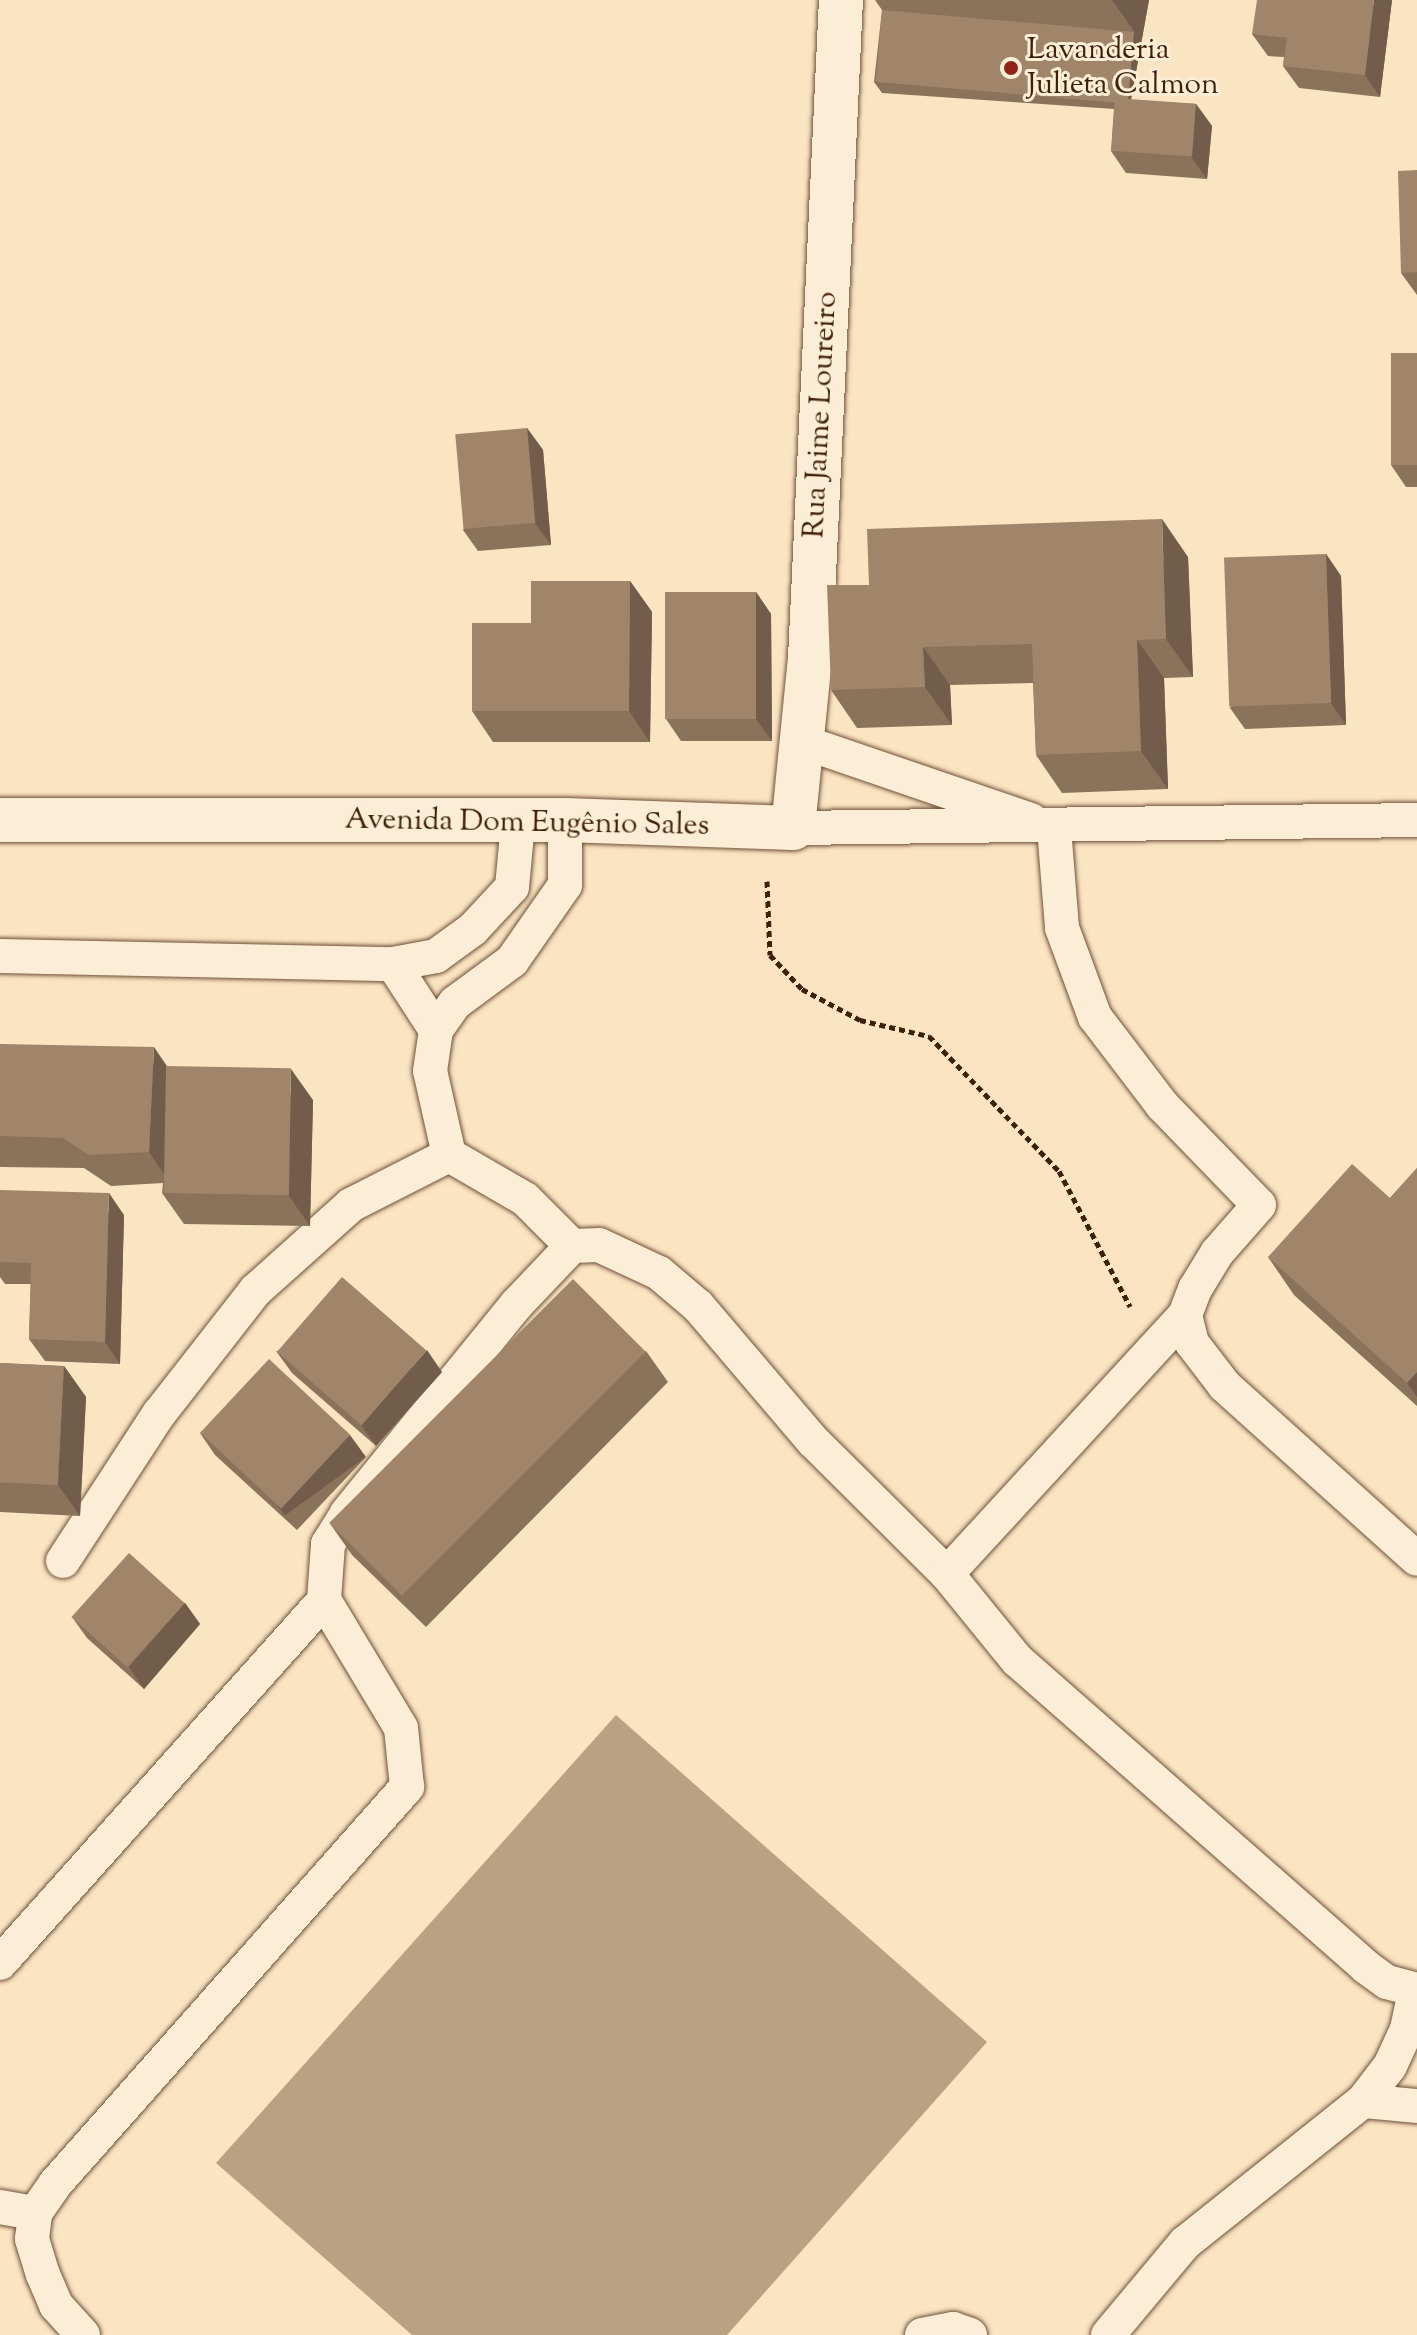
<!DOCTYPE html>
<html>
<head>
<meta charset="utf-8">
<style>
	body { margin:0 }
	#map { position:relative; width:1417px; height:2335px; overflow:hidden; background:#fbe4c2; font-family:"Sorts Mill Goudy",serif }
	div>[style] { position:absolute }
	.water>* { inset:0; background:#bba183 }
	.path>* { height:5px; margin-top:-2.5px; transform-origin:0; background:repeating-linear-gradient(90deg,#401f0a 0 6px,transparent 0 10px) }
	.roads { filter:drop-shadow(0 0 2px #6f5038) drop-shadow(0 0 2px #6f5038) }
	.lane>* { height:34px; margin:-17px; padding:0 17px; transform-origin:17px; border-radius:17px; background:#fcedd7 }
	.street>* { height:44px; margin:-22px; padding:0 22px; transform-origin:22px; border-radius:22px; background:#fcedd7 }
	.wall>* { inset:0; background:#8a725b }
	.shaded-wall>* { inset:0; background:#715d4a; transform-origin:0 0 }
	.building>* { inset:0; background:#a1856a; transform-origin:0 0 }
	.dots>* { width:22px; height:22px; translate:-50% -50%; box-sizing:border-box; border:4px solid #fcedd7; border-radius:50% }
	span { translate:-50% -50%; white-space:nowrap; text-align:center; line-height:1.15; -webkit-text-stroke:6px #fcedd7; paint-order:stroke }
	.poi-label { font-size:30px; color:#401f0a }
	.left { translate:0 -50%; text-align:left }
	.street-label { font-size:30px; color:#401f0a }
</style>
</head>
<body>
<div id="map">
	<div class="water">
		<div style="clip-path:polygon(616px 1715px,987px 2042px,727px 2335px,412px 2335px,216px 2163px)"></div>
	</div>
	<div class="path">
		<div style="left:767px;top:881px;width:74px;rotate:87.7deg"></div>
		<div style="left:770px;top:955px;width:47px;rotate:46.7deg"></div>
		<div style="left:802px;top:989px;width:66px;rotate:28.1deg"></div>
		<div style="left:860px;top:1020px;width:71px;rotate:13.1deg"></div>
		<div style="left:929px;top:1036px;width:187px;rotate:46.1deg"></div>
		<div style="left:1059px;top:1171px;width:153px;rotate:62.3deg"></div>
	</div>
	<div class="roads">
		<div class="lane">
			<div style="left:803px;top:742px;width:241px;rotate:18.9deg"></div>
			<div style="left:793px;top:828px;width:624px;rotate:-0.73deg"></div>
			<div style="left:1054px;top:828px;width:100px;rotate:85.4deg"></div>
			<div style="left:1062px;top:928px;width:95px;rotate:69.7deg"></div>
			<div style="left:1095px;top:1017px;width:111px;rotate:52.7deg"></div>
			<div style="left:1162px;top:1105px;width:139px;rotate:45.9deg"></div>
			<div style="left:1259px;top:1205px;width:64px;rotate:131.2deg"></div>
			<div style="left:1217px;top:1253px;width:42px;rotate:121.4deg"></div>
			<div style="left:1195px;top:1289px;width:28px;rotate:111deg"></div>
			<div style="left:1185px;top:1315px;width:29px;rotate:76deg"></div>
			<div style="left:1192px;top:1343px;width:54px;rotate:52.5deg"></div>
			<div style="left:1225px;top:1386px;width:258px;rotate:42deg"></div>
			<div style="left:0;top:956px;width:393px;rotate:1.2deg"></div>
			<div style="left:393px;top:964px;width:44px;rotate:-10.5deg"></div>
			<div style="left:436px;top:956px;width:46px;rotate:-36.1deg"></div>
			<div style="left:473px;top:929px;width:57px;rotate:-47.1deg"></div>
			<div style="left:512px;top:887px;width:64px;rotate:-84.6deg"></div>
			<div style="left:393px;top:964px;width:79px;rotate:56.9deg"></div>
			<div style="left:572px;top:1246px;width:27px;rotate:-2deg"></div>
			<div style="left:599px;top:1245px;width:66px;rotate:25deg"></div>
			<div style="left:659px;top:1273px;width:51px;rotate:40.2deg"></div>
			<div style="left:698px;top:1306px;width:177px;rotate:49.6deg"></div>
			<div style="left:813px;top:1441px;width:189px;rotate:44.8deg"></div>
			<div style="left:1185px;top:1315px;width:352px;rotate:132.6deg"></div>
			<div style="left:947px;top:1574px;width:111px;rotate:50.9deg"></div>
			<div style="left:1017px;top:1660px;width:465px;rotate:41.3deg"></div>
			<div style="left:1366px;top:1967px;width:26px;rotate:36deg"></div>
			<div style="left:1387px;top:1982px;width:31px;rotate:15deg"></div>
			<div style="left:63px;top:1561px;width:176px;rotate:-56.9deg"></div>
			<div style="left:159px;top:1414px;width:157px;rotate:-52deg"></div>
			<div style="left:256px;top:1290px;width:127px;rotate:-41.8deg"></div>
			<div style="left:351px;top:1205px;width:110px;rotate:-27deg"></div>
			<div style="left:0;top:1963px;width:487px;rotate:-48.2deg"></div>
			<div style="left:1363px;top:2101px;width:54px;rotate:5.3deg"></div>
			<div style="left:0;top:2207px;width:36px;rotate:10deg"></div>
			<div style="left:83px;top:2335px;width:40px;rotate:-132deg"></div>
			<div style="left:56px;top:2305px;width:33px;rotate:-113deg"></div>
			<div style="left:43px;top:2275px;width:38px;rotate:-107deg"></div>
			<div style="left:32px;top:2239px;width:26px;rotate:-83deg"></div>
			<div style="left:35px;top:2213px;width:35px;rotate:-55deg"></div>
			<div style="left:55px;top:2184px;width:531px;rotate:-48.44deg"></div>
			<div style="left:407px;top:1787px;width:59px;rotate:-95.8deg"></div>
			<div style="left:401px;top:1728px;width:149px;rotate:-121deg"></div>
			<div style="left:324px;top:1600px;width:56px;rotate:-85.9deg"></div>
			<div style="left:328px;top:1544px;width:36px;rotate:-58deg"></div>
			<div style="left:347px;top:1513px;width:268px;rotate:-50.9deg"></div>
			<div style="left:516px;top:1305px;width:81px;rotate:-46.5deg"></div>
			<div style="left:572px;top:1246px;width:66px;rotate:-135deg"></div>
			<div style="left:525px;top:1199px;width:88px;rotate:-149.9deg"></div>
			<div style="left:449px;top:1155px;width:86px;rotate:-102.7deg"></div>
			<div style="left:430px;top:1071px;width:41px;rotate:-81.7deg"></div>
			<div style="left:436px;top:1030px;width:33px;rotate:-55deg"></div>
			<div style="left:455px;top:1003px;width:71px;rotate:-36.4deg"></div>
			<div style="left:512px;top:961px;width:93px;rotate:-55.1deg"></div>
			<div style="left:565px;top:885px;width:65px;rotate:-90deg"></div>
			<div style="left:922px;top:2335px;width:32px;rotate:-11deg"></div>
			<div style="left:953px;top:2329px;width:18px;rotate:19deg"></div>
			<div style="left:1108px;top:2335px;width:120px;rotate:-50.1deg"></div>
			<div style="left:1185px;top:2243px;width:228px;rotate:-38.6deg"></div>
			<div style="left:1363px;top:2101px;width:44px;rotate:-52.4deg"></div>
			<div style="left:1390px;top:2066px;width:41px;rotate:-65.3deg"></div>
			<div style="left:1407px;top:2029px;width:40px;rotate:-78deg"></div>
		</div>
		<div class="street">
			<div style="left:0;top:820px;width:565px"></div>
			<div style="left:565px;top:820px;width:228px;rotate:2deg"></div>
			<div style="left:793px;top:828px;width:170px;rotate:-84.3deg"></div>
			<div style="left:810px;top:659px;width:660px;rotate:-87.31deg"></div>
		</div>
	</div>
	<div class="wall">
		<div style="clip-path:polygon(875px 0,1149px 0,1131px 100px,1196px 104px,1212px 126px,1207px 179px,1126px 173px,1111px 151px,1114px 109px,882px 93px,874px 82px,882px 10px)"></div>
		<div style="clip-path:polygon(1392px 0,1380px 97px,1299px 88px,1283px 66px,1284px 57px,1268px 56px,1252px 34px)"></div>
		<div style="clip-path:polygon(1417px 170px,1417px 295px,1401px 273px)"></div>
		<div style="clip-path:polygon(1417px 353px,1417px 487px,1406px 487px,1391px 465px)"></div>
		<div style="clip-path:polygon(527px 428px,543px 450px,551px 545px,478px 551px,463px 530px)"></div>
		<div style="clip-path:polygon(1326px 554px,1341px 576px,1346px 725px,1245px 729px,1230px 708px)"></div>
		<div style="clip-path:polygon(1188px 557px,1193px 677px,1164px 678px,1168px 789px,1062px 793px,1036px 755px,1033px 683px,950px 685px,952px 725px,857px 728px,831px 690px,869px 585px)"></div>
		<div style="clip-path:polygon(630px 581px,652px 612px,650px 742px,493px 742px,472px 711px,531px 623px)"></div>
		<div style="clip-path:polygon(756px 592px,771px 614px,772px 741px,681px 741px,666px 719px)"></div>
		<div style="clip-path:polygon(0 1044px,167px 1066px,313px 1100px,310px 1226px,184px 1224px,162px 1193px,163px 1183px,111px 1186px,84px 1168px,0 1167px)"></div>
		<div style="clip-path:polygon(1417px 1168px,1417px 1406px,1294px 1295px,1268px 1257px,1390px 1198px)"></div>
		<div style="clip-path:polygon(0 1190px,124px 1215px,120px 1364px,45px 1361px,29px 1339px,31px 1284px,5px 1284px,0 1277px)"></div>
		<div style="clip-path:polygon(276px 1351px,442px 1372px,376px 1446px,292px 1373px)"></div>
		<div style="clip-path:polygon(646px 1351px,668px 1382px,426px 1627px,352px 1555px,331px 1525px)"></div>
		<div style="clip-path:polygon(0 1363px,64px 1366px,86px 1397px,80px 1516px,0 1512px)"></div>
		<div style="clip-path:polygon(200px 1433px,366px 1457px,297px 1530px,215px 1455px)"></div>
		<div style="clip-path:polygon(185px 1603px,200px 1624px,144px 1689px,87px 1638px,72px 1617px)"></div>
	</div>
	<div class="shaded-wall">
		<div style="clip-path:polygon(1112px 0,1149px 0,1129px 110px,1121px 99px,1134px 31px)"></div>
		<div style="clip-path:polygon(1374px 0,1392px 0,1380px 97px,1365px 75px)"></div>
		<div style="clip-path:polygon(1196px 104px,1212px 126px,1207px 179px,1191px 157px)"></div>
		<div style="clip-path:polygon(527px 428px,543px 450px,551px 545px,535px 523px)"></div>
		<div style="clip-path:polygon(1162px 519px,1188px 557px,1193px 677px,1166px 639px)"></div>
		<div style="clip-path:polygon(1326px 554px,1341px 576px,1346px 725px,1331px 703px)"></div>
		<div style="clip-path:polygon(630px 581px,652px 612px,650px 742px,629px 711px)"></div>
		<div style="clip-path:polygon(756px 592px,771px 614px,772px 741px,756px 719px)"></div>
		<div style="clip-path:polygon(1137px 640px,1164px 678px,1168px 789px,1141px 751px)"></div>
		<div style="clip-path:polygon(923px 647px,950px 685px,952px 725px,925px 687px)"></div>
		<div style="clip-path:polygon(154px 1047px,175px 1078px,170px 1183px,149px 1152px)"></div>
		<div style="clip-path:polygon(291px 1069px,313px 1100px,310px 1226px,289px 1196px)"></div>
		<div style="clip-path:polygon(109px 1193px,124px 1215px,120px 1364px,105px 1342px)"></div>
		<div style="clip-path:polygon(427px 1350px,442px 1372px,376px 1446px,361px 1425px)"></div>
		<div style="clip-path:polygon(64px 1366px,86px 1397px,80px 1516px,58px 1485px)"></div>
		<div style="clip-path:polygon(1417px 1372px,1417px 1397px,1407px 1383px)"></div>
		<div style="left:350px;top:1435px;width:27px;height:100px;rotate:54deg"></div>
		<div style="clip-path:polygon(185px 1603px,200px 1624px,144px 1689px,129px 1667px)"></div>
	</div>
	<div class="building">
		<div style="clip-path:polygon(1257px 0,1374px 0,1365px 75px,1283px 66px,1287px 38px,1252px 34px)"></div>
		<div style="left:882px;top:10px;width:253px;height:72px;rotate:5deg"></div>
		<div style="left:1115px;top:98px;width:81px;height:53px;rotate:4deg"></div>
		<div style="clip-path:polygon(1417px 170px,1417px 272px,1401px 273px,1398px 171px)"></div>
		<div style="left:1417px;top:353px;width:112px;height:26px;rotate:90deg"></div>
		<div style="left:527px;top:428px;width:95px;height:72px;rotate:85deg"></div>
		<div style="clip-path:polygon(1162px 519px,1166px 639px,1137px 640px,1141px 751px,1036px 755px,1032px 644px,923px 647px,925px 687px,831px 690px,827px 585px,869px 585px,867px 529px)"></div>
		<div style="left:1326px;top:554px;width:149px;height:102px;rotate:88deg"></div>
		<div style="clip-path:polygon(531px 581px,630px 581px,629px 711px,472px 711px,472px 623px,531px 623px)"></div>
		<div style="left:756px;top:592px;width:127px;height:91px;rotate:90deg"></div>
		<div style="clip-path:polygon(0 1044px,154px 1047px,149px 1152px,89px 1155px,63px 1138px,0 1136px)"></div>
		<div style="left:166px;top:1066px;width:125px;height:127px;rotate:1deg"></div>
		<div style="clip-path:polygon(1352px 1164px,1390px 1198px,1417px 1168px,1417px 1372px,1407px 1383px,1268px 1257px)"></div>
		<div style="clip-path:polygon(0 1190px,109px 1193px,105px 1342px,29px 1339px,31px 1263px,0 1262px)"></div>
		<div style="left:342px;top:1277px;width:112px;height:99px;rotate:41deg"></div>
		<div style="left:573px;top:1279px;width:103px;height:345px;rotate:45deg"></div>
		<div style="left:269px;top:1359px;width:111px;height:101px;rotate:43deg"></div>
		<div style="left:0;top:1363px;width:64px;height:119px;rotate:3deg"></div>
		<div style="left:129px;top:1553px;width:75px;height:86px;rotate:42deg"></div>
	</div>
	<div class="dots">
		<div style="left:1011px;top:68px;background:#8f2418"></div>
	</div>
	<div class="poi-label">
		<span class="left" style="left:1027px;top:68px">Lavanderia<br>Julieta Calmon</span>
	</div>
	<div class="street-label">
		<span style="left:822px;top:415px;rotate:-87deg">Rua Jaime Loureiro</span>
		<span style="left:527px;top:824px;rotate:1deg">Avenida Dom Eugênio Sales</span>
	</div>
</div>
</body>
</html>
